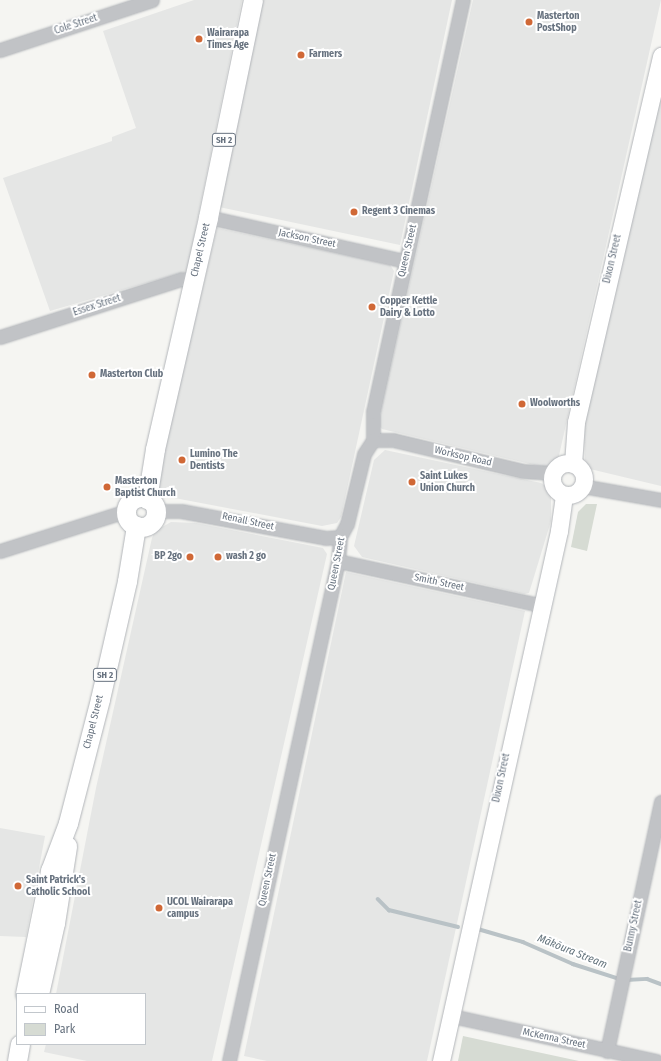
<!DOCTYPE html>
<html>
<head>
<meta charset="utf-8">
<style>
	body { margin:0 }
	#map { position:relative; width:661px; height:1061px; overflow:hidden; background:#f5f5f2; font-family:"Fira Sans Condensed",sans-serif }
	div>[style] { position:absolute }
	.built>* { inset:0; background:#e5e6e5 }
	.green>* { inset:0; background:#d6dbd3 }
	.stream>* { height:3.5px; margin:-1.75px; padding:0 1.75px; transform-origin:1.75px; border-radius:1.75px; background:#b9c2c6 }
	.roads { filter:drop-shadow(0 0 1px #b2b5b9) drop-shadow(0 0 1px #b2b5b9) }
	.minor>* { height:13px; margin:-6.5px; padding:0 6.5px; transform-origin:6.5px; border-radius:6.5px; background:#c1c3c6 }
	.major>* { height:17px; margin:-8.5px; padding:0 8.5px; transform-origin:8.5px; border-radius:8.5px; background:#fff }
	.major>.ring { margin:-8.5px; padding:0; box-sizing:content-box; background:none; border:17px solid #fff; border-radius:50% }
	.highway>* { height:19px; margin:-9.5px; padding:0 9.5px; transform-origin:9.5px; border-radius:9.5px; background:#fff }
	.highway>.ring { margin:-9.5px; padding:0; box-sizing:content-box; background:none; border:19px solid #fff; border-radius:50% }
	.dots>* { width:11px; height:11px; translate:-50% -50%; box-sizing:border-box; border:2px solid #fff; border-radius:50% }
	span { translate:-50% -50%; white-space:nowrap; text-align:center; line-height:1.15; -webkit-text-stroke:4px #fff; paint-order:stroke }
	.shield-label span { padding:1px 3px; background:#fff; border:1px solid; border-radius:3px; -webkit-text-stroke-width:0 }
	.shield-label { font-size:9px; color:#67727f; font-weight:700 }
	.poi-label { font-size:10px; color:#67727f; font-weight:700 }
	.left { translate:0 -50%; text-align:left }
	.right { translate:-100% -50%; text-align:right }
	.street-label { font-size:10px; color:#67727f }
	.water-label { font-size:11px; color:#63737c; font-style:italic }
	.legend { position:absolute; left:16px; top:993px; width:130px; height:52px; box-sizing:border-box; background:#fff; border:1px solid #c2c7cc; margin:0; padding:5px 7px; list-style:none; font-size:12px; color:#67727f }
	.legend li { display:flex; align-items:center; gap:8px; height:20px }
	.legend b { width:20px; border:1px solid #c2c7cc }
</style>
</head>
<body>
<div id="map">
	<div class="built">
		<div style="clip-path:polygon(194px 0,242px 0,187px 271px,50px 311px,3px 178px,112px 141px,112px 137px,136px 128px,103px 31px)"></div>
		<div style="clip-path:polygon(263px 0,452px 0,400px 245px,219px 207px)"></div>
		<div style="clip-path:polygon(473px 0,661px 0,558px 460px,547px 468px,382px 429px,378px 425px)"></div>
		<div style="clip-path:polygon(661px 97px,661px 486px,590px 469px,585px 460px,584px 427px)"></div>
		<div style="clip-path:polygon(217px 228px,390px 265px,394px 271px,341px 517px,337px 523px,322px 526px,164px 496px,155px 488px)"></div>
		<div style="clip-path:polygon(385px 450px,541px 483px,547px 487px,551px 492px,551px 521px,529px 593px,524px 594px,362px 557px,354px 546px,374px 460px)"></div>
		<div style="clip-path:polygon(171px 522px,196px 523px,323px 548px,327px 554px,212px 1061px,87px 1061px,44px 1052px,46px 1044px,145px 1044px,145px 994px,56px 994px,96px 788px,152px 538px,155px 531px)"></div>
		<div style="clip-path:polygon(346px 572px,525px 611px,427px 1061px,267px 1061px,244px 1056px)"></div>
		<div style="clip-path:polygon(0 828px,45px 836px,26px 937px,0 936px)"></div>
	</div>
	<div class="green">
		<div style="clip-path:polygon(586px 504px,597px 504px,587px 551px,571px 547px,578px 512px)"></div>
		<div style="clip-path:polygon(463px 1036px,579px 1061px,458px 1061px)"></div>
	</div>
	<div class="stream">
		<div style="left:378px;top:899px;width:16px;rotate:45deg"></div>
		<div style="left:389px;top:910px;width:71px;rotate:13.8deg"></div>
		<div style="left:478px;top:929px;width:47px;rotate:16.1deg"></div>
		<div style="left:523px;top:942px;width:55px;rotate:23.7deg"></div>
		<div style="left:573px;top:964px;width:49px;rotate:17.7deg"></div>
		<div style="left:626px;top:980px;width:21px;rotate:-3deg"></div>
		<div style="left:647px;top:979px;width:15px;rotate:20deg"></div>
	</div>
	<div class="roads">
		<div class="minor">
			<div style="left:0;top:50px;width:160px;rotate:-18.2deg"></div>
			<div style="left:208px;top:217px;width:202px;rotate:12.6deg"></div>
			<div style="left:0;top:337px;width:191px;rotate:-17.7deg"></div>
			<div style="left:182px;top:279px;width:12px;rotate:5deg"></div>
			<div style="left:373px;top:440px;width:28px;rotate:-90deg"></div>
			<div style="left:373px;top:412px;width:422px;rotate:-77.7deg"></div>
			<div style="left:373px;top:440px;width:20px"></div>
			<div style="left:393px;top:440px;width:134px;rotate:13.4deg"></div>
			<div style="left:523px;top:471px;width:30px;rotate:4deg"></div>
			<div style="left:582px;top:486px;width:80px;rotate:10deg"></div>
			<div style="left:155px;top:511px;width:26px"></div>
			<div style="left:181px;top:511px;width:147px;rotate:10.5deg"></div>
			<div style="left:326px;top:538px;width:14px;rotate:-4deg"></div>
			<div style="left:0;top:551px;width:132px;rotate:-17.6deg"></div>
			<div style="left:338px;top:561px;width:207px;rotate:12.3deg"></div>
			<div style="left:452px;top:1016px;width:209px;rotate:12.4deg"></div>
			<div style="left:607px;top:1051px;width:255px;rotate:-77.8deg"></div>
			<div style="left:229px;top:1061px;width:512px;rotate:-77.7deg"></div>
			<div style="left:338px;top:561px;width:24px;rotate:-85deg"></div>
			<div style="left:340px;top:537px;width:15px;rotate:-62deg"></div>
			<div style="left:347px;top:524px;width:72px;rotate:-76.3deg"></div>
			<div style="left:364px;top:454px;width:17px;rotate:-57deg"></div>
		</div>
		<div class="major">
			<div class="ring" style="left:552px;top:463px;width:15px;height:15px"></div>
			<div style="left:573px;top:464px;width:42px;rotate:-85.9deg"></div>
			<div style="left:576px;top:422px;width:376px;rotate:-76.9deg"></div>
			<div style="left:441px;top:1061px;width:543px;rotate:-77.45deg"></div>
			<div style="left:559px;top:531px;width:36px;rotate:-82deg"></div>
		</div>
		<div class="highway">
			<div class="ring" style="left:126px;top:497px;width:11px;height:11px"></div>
			<div style="left:147px;top:499px;width:51px;rotate:-80.9deg"></div>
			<div style="left:155px;top:449px;width:238px;rotate:-77.1deg"></div>
			<div style="left:208px;top:217px;width:222px;rotate:-78.3deg"></div>
			<div style="left:25px;top:994px;width:126px;rotate:-78.5deg"></div>
			<div style="left:50px;top:871px;width:51px;rotate:-69.4deg"></div>
			<div style="left:68px;top:823px;width:128px;rotate:-75.5deg"></div>
			<div style="left:100px;top:699px;width:121px;rotate:-77.1deg"></div>
			<div style="left:127px;top:581px;width:56px;rotate:-80.7deg"></div>
			<div style="left:39px;top:994px;width:73px;rotate:-77.3deg"></div>
			<div style="left:55px;top:923px;width:78px;rotate:-81.1deg"></div>
			<div style="left:17px;top:1061px;width:17px;rotate:-80deg"></div>
		</div>
	</div>
	<div class="dots">
		<div style="left:529px;top:22px;background:#d06836"></div>
		<div style="left:199px;top:39px;background:#d06836"></div>
		<div style="left:301px;top:55px;background:#d06836"></div>
		<div style="left:354px;top:212px;background:#d06836"></div>
		<div style="left:372px;top:307px;background:#d06836"></div>
		<div style="left:92px;top:375px;background:#d06836"></div>
		<div style="left:522px;top:404px;background:#d06836"></div>
		<div style="left:182px;top:460px;background:#d06836"></div>
		<div style="left:412px;top:482px;background:#d06836"></div>
		<div style="left:107px;top:487px;background:#d06836"></div>
		<div style="left:190px;top:557px;background:#d06836"></div>
		<div style="left:218px;top:557px;background:#d06836"></div>
		<div style="left:18px;top:886px;background:#d06836"></div>
		<div style="left:159px;top:908px;background:#d06836"></div>
	</div>
	<div class="shield-label">
		<span style="left:224px;top:140px">SH 2</span>
		<span style="left:105px;top:675px">SH 2</span>
	</div>
	<div class="poi-label">
		<span class="left" style="left:537px;top:22px">Masterton<br>PostShop</span>
		<span class="left" style="left:207px;top:39px">Wairarapa<br>Times Age</span>
		<span class="left" style="left:309px;top:55px">Farmers</span>
		<span class="left" style="left:362px;top:212px">Regent 3 Cinemas</span>
		<span class="left" style="left:380px;top:307px">Copper Kettle<br>Dairy &amp; Lotto</span>
		<span class="left" style="left:100px;top:375px">Masterton Club</span>
		<span class="left" style="left:530px;top:404px">Woolworths</span>
		<span class="left" style="left:190px;top:460px">Lumino The<br>Dentists</span>
		<span class="left" style="left:420px;top:482px">Saint Lukes<br>Union Church</span>
		<span class="left" style="left:115px;top:487px">Masterton<br>Baptist Church</span>
		<span class="right" style="left:182px;top:557px">BP 2go</span>
		<span class="left" style="left:226px;top:557px">wash 2 go</span>
		<span class="left" style="left:26px;top:886px">Saint Patrick's<br>Catholic School</span>
		<span class="left" style="left:167px;top:908px">UCOL Wairarapa<br>campus</span>
	</div>
	<div class="street-label">
		<span style="left:76px;top:25px;rotate:-18deg">Cole Street</span>
		<span style="left:307px;top:239px;rotate:12deg">Jackson Street</span>
		<span style="left:201px;top:250px;rotate:-77deg">Chapel Street</span>
		<span style="left:408px;top:251px;rotate:-77deg">Queen Street</span>
		<span style="left:613px;top:259px;rotate:-77deg">Dixon Street</span>
		<span style="left:97px;top:306px;rotate:-18deg">Essex Street</span>
		<span style="left:463px;top:457px;rotate:13deg">Worksop Road</span>
		<span style="left:248px;top:522px;rotate:12deg">Renall Street</span>
		<span style="left:337px;top:564px;rotate:-79deg">Queen Street</span>
		<span style="left:439px;top:583px;rotate:12deg">Smith Street</span>
		<span style="left:94px;top:722px;rotate:-76deg">Chapel Street</span>
		<span style="left:502px;top:778px;rotate:-78deg">Dixon Street</span>
		<span style="left:268px;top:880px;rotate:-78deg">Queen Street</span>
		<span style="left:634px;top:926px;rotate:-78deg">Bunny Street</span>
		<span style="left:554px;top:1039px;rotate:12deg">McKenna Street</span>
	</div>
	<div class="water-label">
		<span style="left:572px;top:952px;rotate:22deg">Mākōura Stream</span>
	</div>
	<ul class="legend">
	<li><b style="height:5px;background:#fff"></b>Road</li>
	<li><b style="height:11px;background:#d6dbd3"></b>Park</li>
	</ul>
</div>
</body>
</html>
